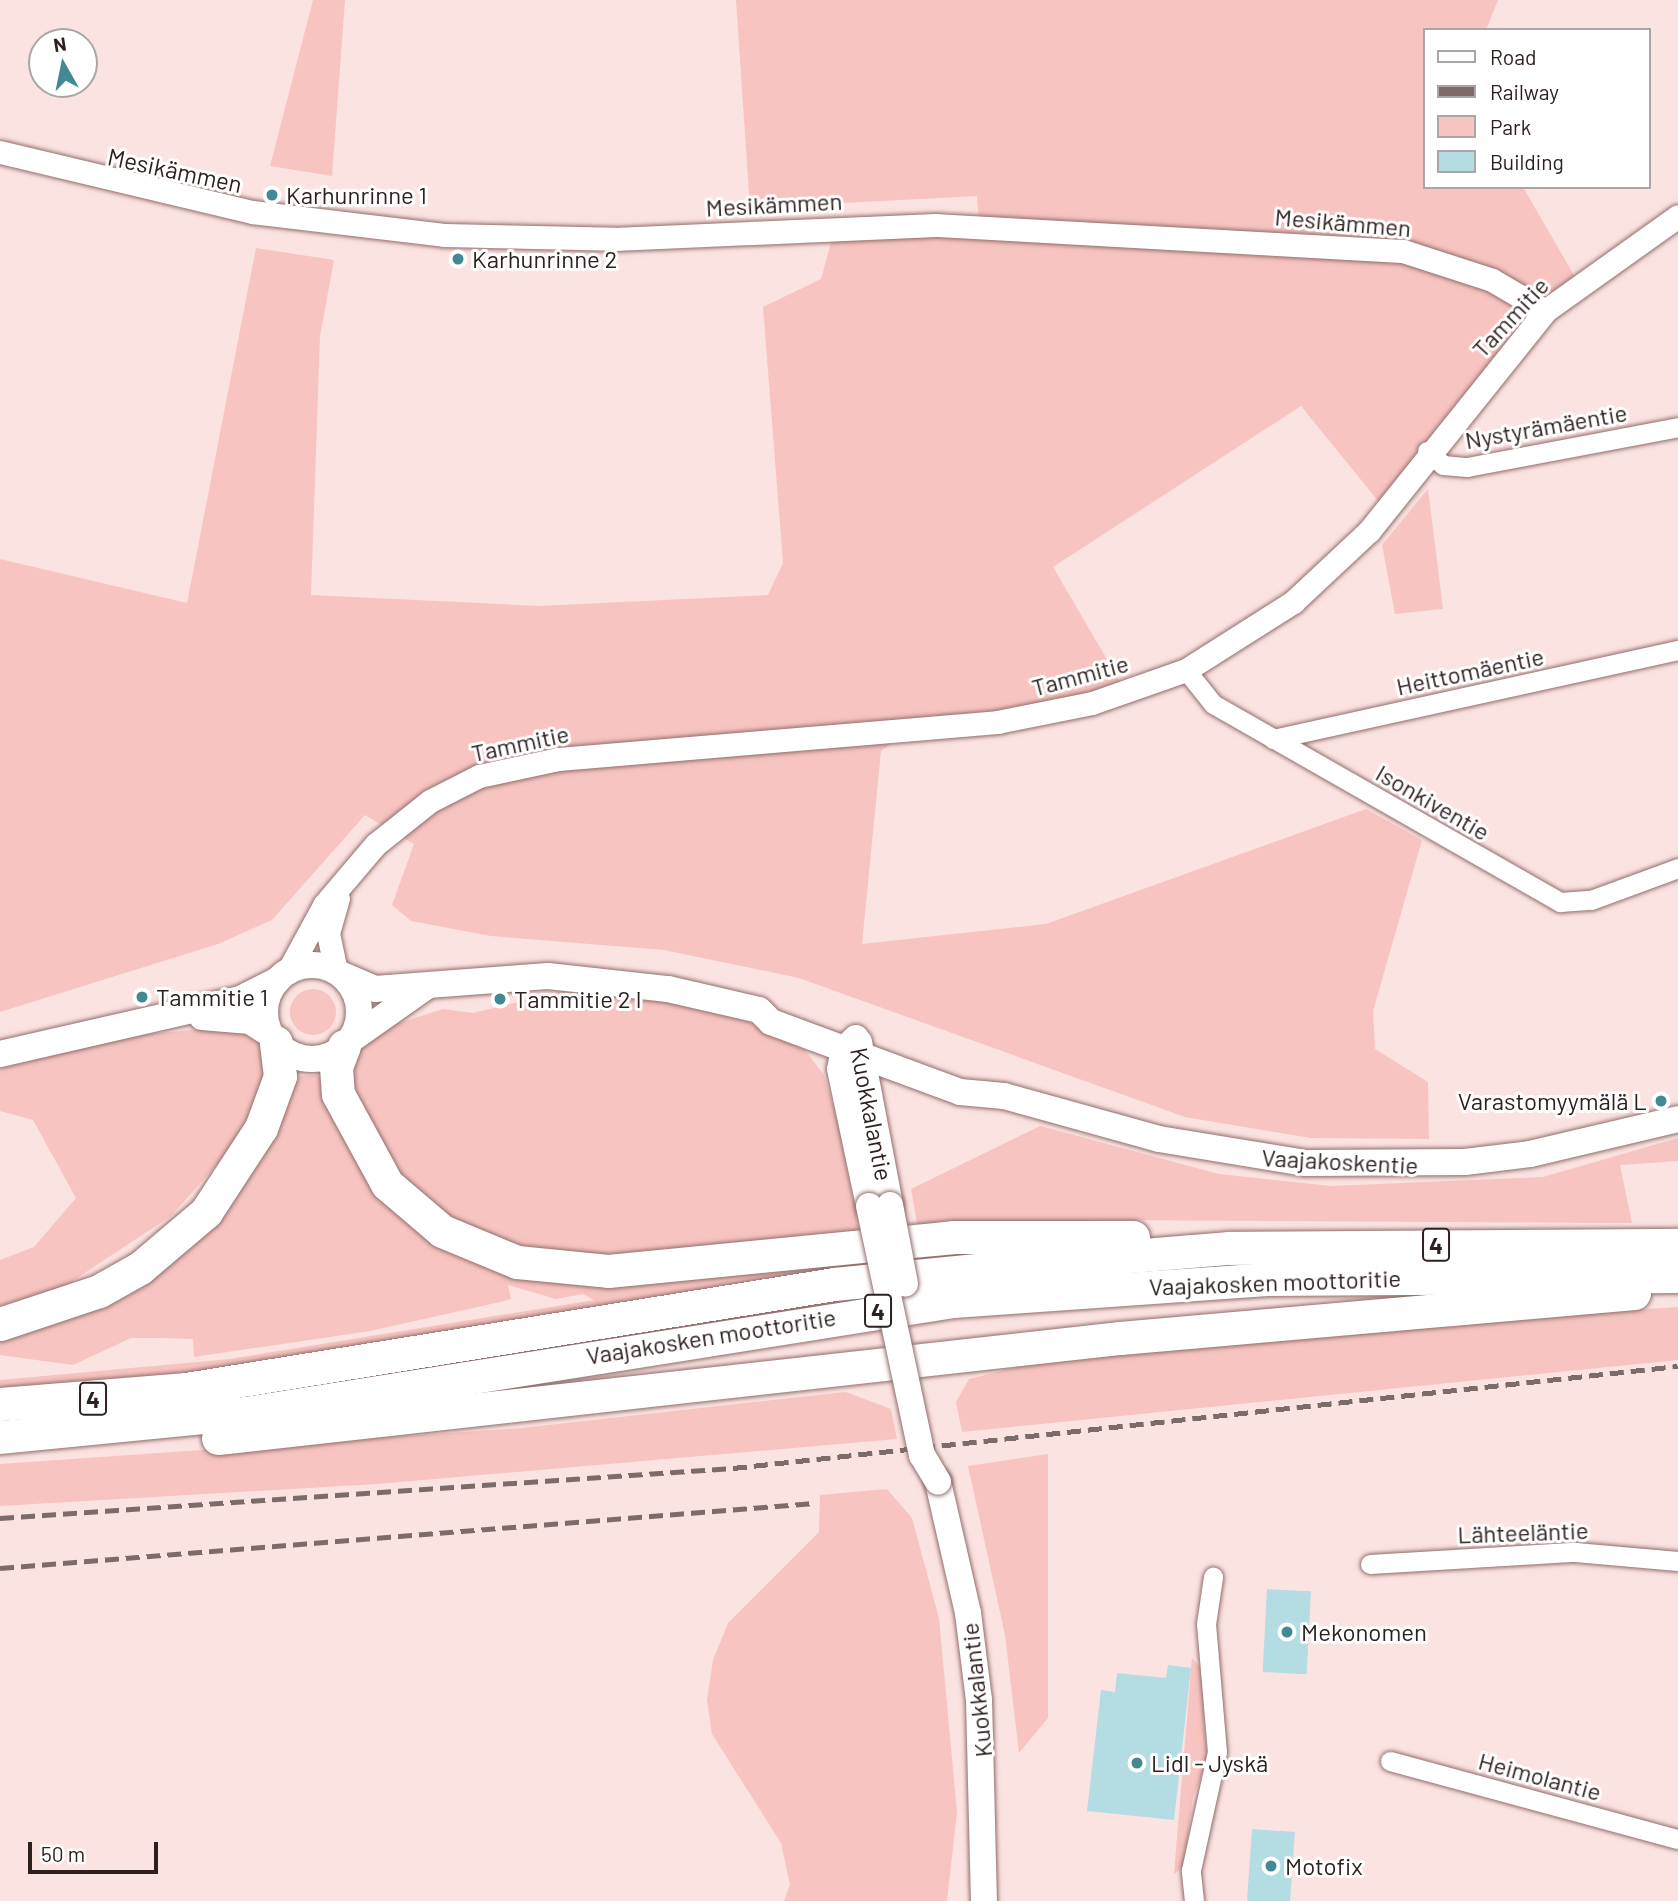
<!DOCTYPE html>
<html>
<head>
<meta charset="utf-8">
<style>
	body { margin:0 }
	#map { position:relative; width:1678px; height:1901px; overflow:hidden; background:#fbe3e1; font-family:Barlow,sans-serif }
	div>[style] { position:absolute }
	.green>* { inset:0; background:#f7c4c1 }
	.round { border-radius:50% }
	.building>* { inset:0; background:#b3dde2; transform-origin:0 0 }
	.roads { filter:drop-shadow(0 0 2px #916e6c) drop-shadow(0 0 2px #916e6c) }
	.minor>* { height:19px; margin:-9.5px; padding:0 9.5px; transform-origin:9.5px; border-radius:9.5px; background:#fff }
	.tertiary>* { height:23px; margin:-11.5px; padding:0 11.5px; transform-origin:11.5px; border-radius:11.5px; background:#fff }
	.secondary>* { height:26px; margin:-13px; padding:0 13px; transform-origin:13px; border-radius:13px; background:#fff }
	.secondary>.ring { margin:-13px; padding:0; box-sizing:content-box; background:none; border:26px solid #fff; border-radius:50% }
	.motorway>* { height:33px; margin:-16.5px; padding:0 16.5px; transform-origin:16.5px; border-radius:16.5px; background:#fff }
	.rail>* { height:5px; margin-top:-2.5px; transform-origin:0; background:repeating-linear-gradient(90deg,#7c6b69 0 14px,transparent 0 21px) }
	.bridges { filter:drop-shadow(0 0 2px #916e6c) drop-shadow(0 0 2px #916e6c) }
	.secondary-bridge>* { height:26px; margin:-13px; padding:0 13px; transform-origin:13px; border-radius:13px; background:#fff }
	.dots>* { width:19px; height:19px; translate:-50% -50%; box-sizing:border-box; border:4px solid #fff; border-radius:50% }
	span { translate:-50% -50%; white-space:nowrap; text-align:center; line-height:1.15; -webkit-text-stroke:6px #fff; paint-order:stroke }
	.shield-label span { padding:2px 5px; background:#fff; border:2px solid; border-radius:5px; -webkit-text-stroke-width:0 }
	.shield-label { font-size:23px; color:#2e201f; font-weight:700 }
	.street-label { font-size:24px; color:#2e201f }
	.poi-label { font-size:24px; color:#2e201f }
	.left { translate:0 -50%; text-align:left }
	.right { translate:-100% -50%; text-align:right }
	.legend { position:absolute; left:1423px; top:28px; width:228px; height:161px; box-sizing:border-box; background:#fff; border:2px solid #aba6a5; margin:0; padding:9px 12px; list-style:none; font-size:21px; color:#2e201f }
	.legend li { display:flex; align-items:center; gap:14px; height:35px }
	.legend b { width:35px; border:2px solid #aba6a5 }
	.north { position:absolute; left:28px; top:28px; width:70px; height:70px; box-sizing:border-box; background:#fff; border:2px solid #aba6a5; border-radius:50%; rotate:351deg; font-size:19px; font-weight:700; line-height:28px; text-align:center; color:#2e201f }
	.north::after { content:''; display:block; margin:auto; width:24px; height:32px; background:#438993; clip-path:polygon(50% 0,100% 100%,50% 72%,0 100%) }
	.scale { position:absolute; left:28px; top:1842px; width:130px; height:32px; box-sizing:border-box; border:4px solid #2e201f; border-top:0; padding-left:9px; font-size:21px; line-height:24px; white-space:nowrap; color:#2e201f; -webkit-text-stroke:5px #fff; paint-order:stroke }
</style>
</head>
<body>
<div id="map">
	<div class="green">
		<div style="clip-path:polygon(313px 0,345px 0,332px 176px,270px 166px)"></div>
		<div style="clip-path:polygon(736px 0,1498px 0,1486px 30px,1424px 30px,1424px 187px,1523px 187px,1575px 277px,1379px 502px,1301px 406px,1053px 567px,1122px 685px,1053px 705px,925px 718px,881px 751px,862px 944px,1046px 924px,1366px 809px,1422px 840px,1373px 1011px,1375px 1049px,1428px 1082px,1429px 1139px,1311px 1138px,1185px 1117px,799px 978px,664px 950px,491px 936px,411px 921px,392px 905px,414px 844px,365px 815px,272px 920px,218px 944px,0 1012px,0 559px,187px 603px,256px 248px,334px 260px,320px 336px,311px 595px,539px 606px,768px 595px,783px 563px,763px 307px,821px 279px,832px 239px,980px 236px,977px 196px,750px 208px)"></div>
		<div style="clip-path:polygon(1428px 489px,1443px 609px,1395px 614px,1382px 545px)"></div>
		<div class="round" style="left:290px;top:989px;width:46px;height:46px"></div>
		<div style="clip-path:polygon(568px 990px,646px 997px,746px 1021px,804px 1049px,824px 1075px,838px 1122px,859px 1232px,648px 1259px,516px 1248px,446px 1216px,399px 1176px,363px 1123px,349px 1074px,360px 1049px,380px 1029px,443px 1009px,473px 1013px)"></div>
		<div style="clip-path:polygon(202px 1029px,239px 1031px,260px 1044px,266px 1063px,261px 1091px,228px 1152px,171px 1216px,56px 1292px,0 1306px,0 1260px,34px 1247px,76px 1198px,33px 1120px,0 1111px,0 1069px,118px 1037px)"></div>
		<div style="clip-path:polygon(315px 1075px,325px 1080px,356px 1154px,492px 1266px,1047px 1245px,186px 1374px,0 1390px,0 1380px,230px 1359px,594px 1300px,583px 1294px,556px 1299px,508px 1285px,511px 1299px,500px 1302px,370px 1331px,194px 1357px,193px 1339px,159px 1338px,131px 1338px,73px 1365px,0 1355px,0 1337px,108px 1299px,277px 1116px,300px 1076px)"></div>
		<div style="clip-path:polygon(1040px 1126px,1219px 1174px,1331px 1186px,1543px 1177px,1678px 1138px,1678px 1161px,1620px 1165px,1632px 1223px,1107px 1220px,918px 1228px,911px 1189px)"></div>
		<div style="clip-path:polygon(1678px 1307px,1678px 1360px,962px 1432px,956px 1402px,969px 1379px,1046px 1360px,1272px 1334px)"></div>
		<div style="clip-path:polygon(846px 1392px,891px 1409px,897px 1439px,377px 1484px,0 1506px,0 1464px,522px 1428px)"></div>
		<div style="clip-path:polygon(1048px 1454px,1048px 1718px,1019px 1753px,1005px 1635px,968px 1466px)"></div>
		<div style="clip-path:polygon(887px 1489px,912px 1518px,939px 1618px,957px 1812px,947px 1901px,784px 1901px,790px 1885px,781px 1843px,712px 1734px,707px 1700px,713px 1660px,728px 1623px,819px 1532px,820px 1495px)"></div>
		<div style="clip-path:polygon(1192px 1658px,1201px 1668px,1207px 1761px,1193px 1797px,1184px 1866px,1174px 1874px)"></div>
	</div>
	<div class="building">
		<div style="left:1267px;top:1589px;width:44px;height:83px;rotate:3deg"></div>
		<div style="clip-path:polygon(1168px 1665px,1191px 1668px,1174px 1820px,1087px 1811px,1101px 1690px,1115px 1692px,1117px 1673px,1166px 1678px)"></div>
		<div style="left:1252px;top:1829px;width:43px;height:72px;rotate:4deg"></div>
	</div>
	<div class="roads">
		<div class="minor">
			<div style="left:1427px;top:451px;width:21px;rotate:41deg"></div>
			<div style="left:1443px;top:465px;width:24px;rotate:5deg"></div>
			<div style="left:1467px;top:467px;width:215px;rotate:-10.7deg"></div>
			<div style="left:1186px;top:670px;width:43px;rotate:51.5deg"></div>
			<div style="left:1213px;top:704px;width:400px;rotate:29.7deg"></div>
			<div style="left:1560px;top:902px;width:31px;rotate:-4deg"></div>
			<div style="left:1591px;top:900px;width:93px;rotate:-20.2deg"></div>
			<div style="left:1273px;top:739px;width:415px;rotate:-12.4deg"></div>
			<div style="left:1370px;top:1564px;width:205px;rotate:-3.4deg"></div>
			<div style="left:1575px;top:1552px;width:103px;rotate:5deg"></div>
			<div style="left:1390px;top:1761px;width:298px;rotate:15.2deg"></div>
			<div style="left:1194px;top:1901px;width:31px;rotate:-96deg"></div>
			<div style="left:1191px;top:1870px;width:121px;rotate:-77.6deg"></div>
			<div style="left:1217px;top:1752px;width:128px;rotate:-94.9deg"></div>
			<div style="left:1206px;top:1624px;width:48px;rotate:-81.5deg"></div>
		</div>
		<div class="tertiary">
			<div style="left:0;top:152px;width:259px;rotate:13.4deg"></div>
			<div style="left:252px;top:212px;width:193px;rotate:6.8deg"></div>
			<div style="left:444px;top:235px;width:170px;rotate:1.3deg"></div>
			<div style="left:614px;top:239px;width:322px;rotate:-2.5deg"></div>
			<div style="left:936px;top:225px;width:468px;rotate:3.2deg"></div>
			<div style="left:1403px;top:251px;width:94px;rotate:18deg"></div>
			<div style="left:1492px;top:280px;width:61px;rotate:30.3deg"></div>
			<div style="left:336px;top:971px;width:39px;rotate:-102deg"></div>
			<div style="left:328px;top:933px;width:36px;rotate:-74deg"></div>
			<div style="left:287px;top:973px;width:77px;rotate:-61.4deg"></div>
			<div style="left:324px;top:905px;width:80px;rotate:-49.6deg"></div>
			<div style="left:376px;top:844px;width:69px;rotate:-38.5deg"></div>
			<div style="left:430px;top:801px;width:55px;rotate:-27deg"></div>
			<div style="left:479px;top:776px;width:81px;rotate:-12.1deg"></div>
			<div style="left:558px;top:759px;width:441px;rotate:-4.8deg"></div>
			<div style="left:997px;top:722px;width:97px;rotate:-11.3deg"></div>
			<div style="left:1092px;top:703px;width:100px;rotate:-19.3deg"></div>
			<div style="left:1186px;top:670px;width:127px;rotate:-32.4deg"></div>
			<div style="left:1293px;top:602px;width:104px;rotate:-43.1deg"></div>
			<div style="left:1369px;top:531px;width:282px;rotate:-51.3deg"></div>
			<div style="left:1545px;top:311px;width:163px;rotate:-35.5deg"></div>
		</div>
		<div class="secondary">
			<div class="ring" style="left:265px;top:965px;width:68px;height:68px"></div>
			<div style="left:340px;top:974px;width:38px;rotate:23deg"></div>
			<div style="left:375px;top:989px;width:173px;rotate:-4.3deg"></div>
			<div style="left:548px;top:976px;width:121px;rotate:6.2deg"></div>
			<div style="left:668px;top:989px;width:93px;rotate:13deg"></div>
			<div style="left:759px;top:1010px;width:17px;rotate:45deg"></div>
			<div style="left:771px;top:1022px;width:202px;rotate:20.3deg"></div>
			<div style="left:960px;top:1092px;width:44px;rotate:5.2deg"></div>
			<div style="left:1004px;top:1096px;width:161px;rotate:15.5deg"></div>
			<div style="left:1159px;top:1139px;width:149px;rotate:9.3deg"></div>
			<div style="left:1306px;top:1163px;width:159px;rotate:-0.4deg"></div>
			<div style="left:1465px;top:1162px;width:65px;rotate:-7deg"></div>
			<div style="left:1530px;top:1154px;width:152px;rotate:-13.3deg"></div>
			<div style="left:202px;top:1017px;width:48px;rotate:4.8deg"></div>
			<div style="left:250px;top:1021px;width:24px;rotate:33deg"></div>
			<div style="left:856px;top:1038px;width:16px;rotate:137deg"></div>
			<div style="left:844px;top:1049px;width:20px;rotate:101deg"></div>
			<div style="left:840px;top:1069px;width:140px;rotate:78deg"></div>
			<div style="left:352px;top:1039px;width:92px;rotate:-35.2deg"></div>
			<div style="left:859px;top:1042px;width:166px;rotate:79.2deg"></div>
			<div style="left:0;top:1054px;width:246px;rotate:-12.9deg"></div>
			<div style="left:240px;top:999px;width:42px;rotate:-26.6deg"></div>
			<div style="left:938px;top:1482px;width:134px;rotate:77.1deg"></div>
			<div style="left:968px;top:1613px;width:88px;rotate:82.8deg"></div>
			<div style="left:979px;top:1700px;width:201px;rotate:88.6deg"></div>
		</div>
		<div class="motorway">
			<div style="left:344px;top:1046px;width:22px;rotate:111deg"></div>
			<div style="left:336px;top:1067px;width:27px;rotate:86deg"></div>
			<div style="left:338px;top:1094px;width:102px;rotate:61.4deg"></div>
			<div style="left:387px;top:1184px;width:72px;rotate:40.5deg"></div>
			<div style="left:442px;top:1231px;width:81px;rotate:22.5deg"></div>
			<div style="left:517px;top:1262px;width:91px;rotate:5.6deg"></div>
			<div style="left:608px;top:1271px;width:348px;rotate:-5.6deg"></div>
			<div style="left:954px;top:1237px;width:179px"></div>
			<div style="left:0;top:1324px;width:104px;rotate:-18.4deg"></div>
			<div style="left:99px;top:1291px;width:47px;rotate:-29.3deg"></div>
			<div style="left:140px;top:1268px;width:87px;rotate:-40.3deg"></div>
			<div style="left:206px;top:1212px;width:100px;rotate:-56.8deg"></div>
			<div style="left:261px;top:1128px;width:55px;rotate:-69.9deg"></div>
			<div style="left:280px;top:1076px;width:34px;rotate:-97deg"></div>
			<div style="left:0;top:1404px;width:187px;rotate:-4.6deg"></div>
			<div style="left:186px;top:1389px;width:656px;rotate:-9.2deg"></div>
			<div style="left:834px;top:1284px;width:225px;rotate:-5.6deg"></div>
			<div style="left:1058px;top:1262px;width:172px;rotate:-4.7deg"></div>
			<div style="left:1229px;top:1248px;width:449px;rotate:-0.4deg"></div>
			<div style="left:0;top:1437px;width:246px;rotate:-5.6deg"></div>
			<div style="left:245px;top:1413px;width:717px;rotate:-8.99deg"></div>
			<div style="left:953px;top:1301px;width:314px;rotate:-4deg"></div>
			<div style="left:1266px;top:1279px;width:412px;rotate:-0.4deg"></div>
			<div style="left:218px;top:1438px;width:908px;rotate:-6.33deg"></div>
			<div style="left:1120px;top:1338px;width:516px;rotate:-5deg"></div>
		</div>
	</div>
	<div class="rail">
		<div style="left:0;top:1518px;width:735px;rotate:-3.9deg"></div>
		<div style="left:733px;top:1468px;width:950px;rotate:-6.16deg"></div>
		<div style="left:0;top:1568px;width:817px;rotate:-4.57deg"></div>
	</div>
	<div class="bridges">
		<div class="secondary-bridge">
			<div style="left:890px;top:1205px;width:80px;rotate:79.2deg"></div>
			<div style="left:869px;top:1206px;width:255px;rotate:78deg"></div>
			<div style="left:922px;top:1455px;width:31px;rotate:59deg"></div>
		</div>
	</div>
	<div class="dots">
		<div style="left:272px;top:195px;background:#438993"></div>
		<div style="left:458px;top:259px;background:#438993"></div>
		<div style="left:142px;top:997px;background:#438993"></div>
		<div style="left:500px;top:999px;background:#438993"></div>
		<div style="left:1661px;top:1101px;background:#438993"></div>
		<div style="left:1287px;top:1632px;background:#438993"></div>
		<div style="left:1137px;top:1763px;background:#438993"></div>
		<div style="left:1271px;top:1866px;background:#438993"></div>
	</div>
	<div class="shield-label">
		<span style="left:1436px;top:1245px">4</span>
		<span style="left:878px;top:1311px">4</span>
		<span style="left:93px;top:1399px">4</span>
	</div>
	<div class="street-label">
		<span style="left:175px;top:170px;rotate:12deg">Mesikämmen</span>
		<span style="left:774px;top:204px;rotate:-3deg">Mesikämmen</span>
		<span style="left:1343px;top:222px;rotate:5deg">Mesikämmen</span>
		<span style="left:1510px;top:317px;rotate:-47deg">Tammitie</span>
		<span style="left:1546px;top:426px;rotate:-10deg">Nystyrämäentie</span>
		<span style="left:1470px;top:671px;rotate:-12deg">Heittomäentie</span>
		<span style="left:1080px;top:675px;rotate:-15deg">Tammitie</span>
		<span style="left:520px;top:743px;rotate:-12deg">Tammitie</span>
		<span style="left:1433px;top:802px;rotate:30deg">Isonkiventie</span>
		<span style="left:872px;top:1114px;rotate:79deg">Kuokkalantie</span>
		<span style="left:1340px;top:1161px;rotate:3deg">Vaajakoskentie</span>
		<span style="left:1275px;top:1282px;rotate:-2deg">Vaajakosken moottoritie</span>
		<span style="left:711px;top:1336px;rotate:-9deg">Vaajakosken moottoritie</span>
		<span style="left:1523px;top:1532px;rotate:-2deg">Lähteeläntie</span>
		<span style="left:976px;top:1690px;rotate:-96deg">Kuokkalantie</span>
		<span style="left:1540px;top:1776px;rotate:15deg">Heimolantie</span>
	</div>
	<div class="poi-label">
		<span class="left" style="left:286px;top:195px">Karhunrinne 1</span>
		<span class="left" style="left:472px;top:259px">Karhunrinne 2</span>
		<span class="left" style="left:156px;top:997px">Tammitie 1</span>
		<span class="left" style="left:514px;top:999px">Tammitie 2 I</span>
		<span class="right" style="left:1647px;top:1101px">Varastomyymälä L</span>
		<span class="left" style="left:1301px;top:1632px">Mekonomen</span>
		<span class="left" style="left:1151px;top:1763px">Lidl - Jyskä</span>
		<span class="left" style="left:1285px;top:1866px">Motofix</span>
	</div>
	<ul class="legend">
	<li><b style="height:9px;background:#fff"></b>Road</li>
	<li><b style="height:9px;background:#7c6b69"></b>Railway</li>
	<li><b style="height:19px;background:#f7c4c1"></b>Park</li>
	<li><b style="height:19px;background:#b3dde2"></b>Building</li>
	</ul>
	<div class="north">N</div>
	<div class="scale">50 m</div>
</div>
</body>
</html>
